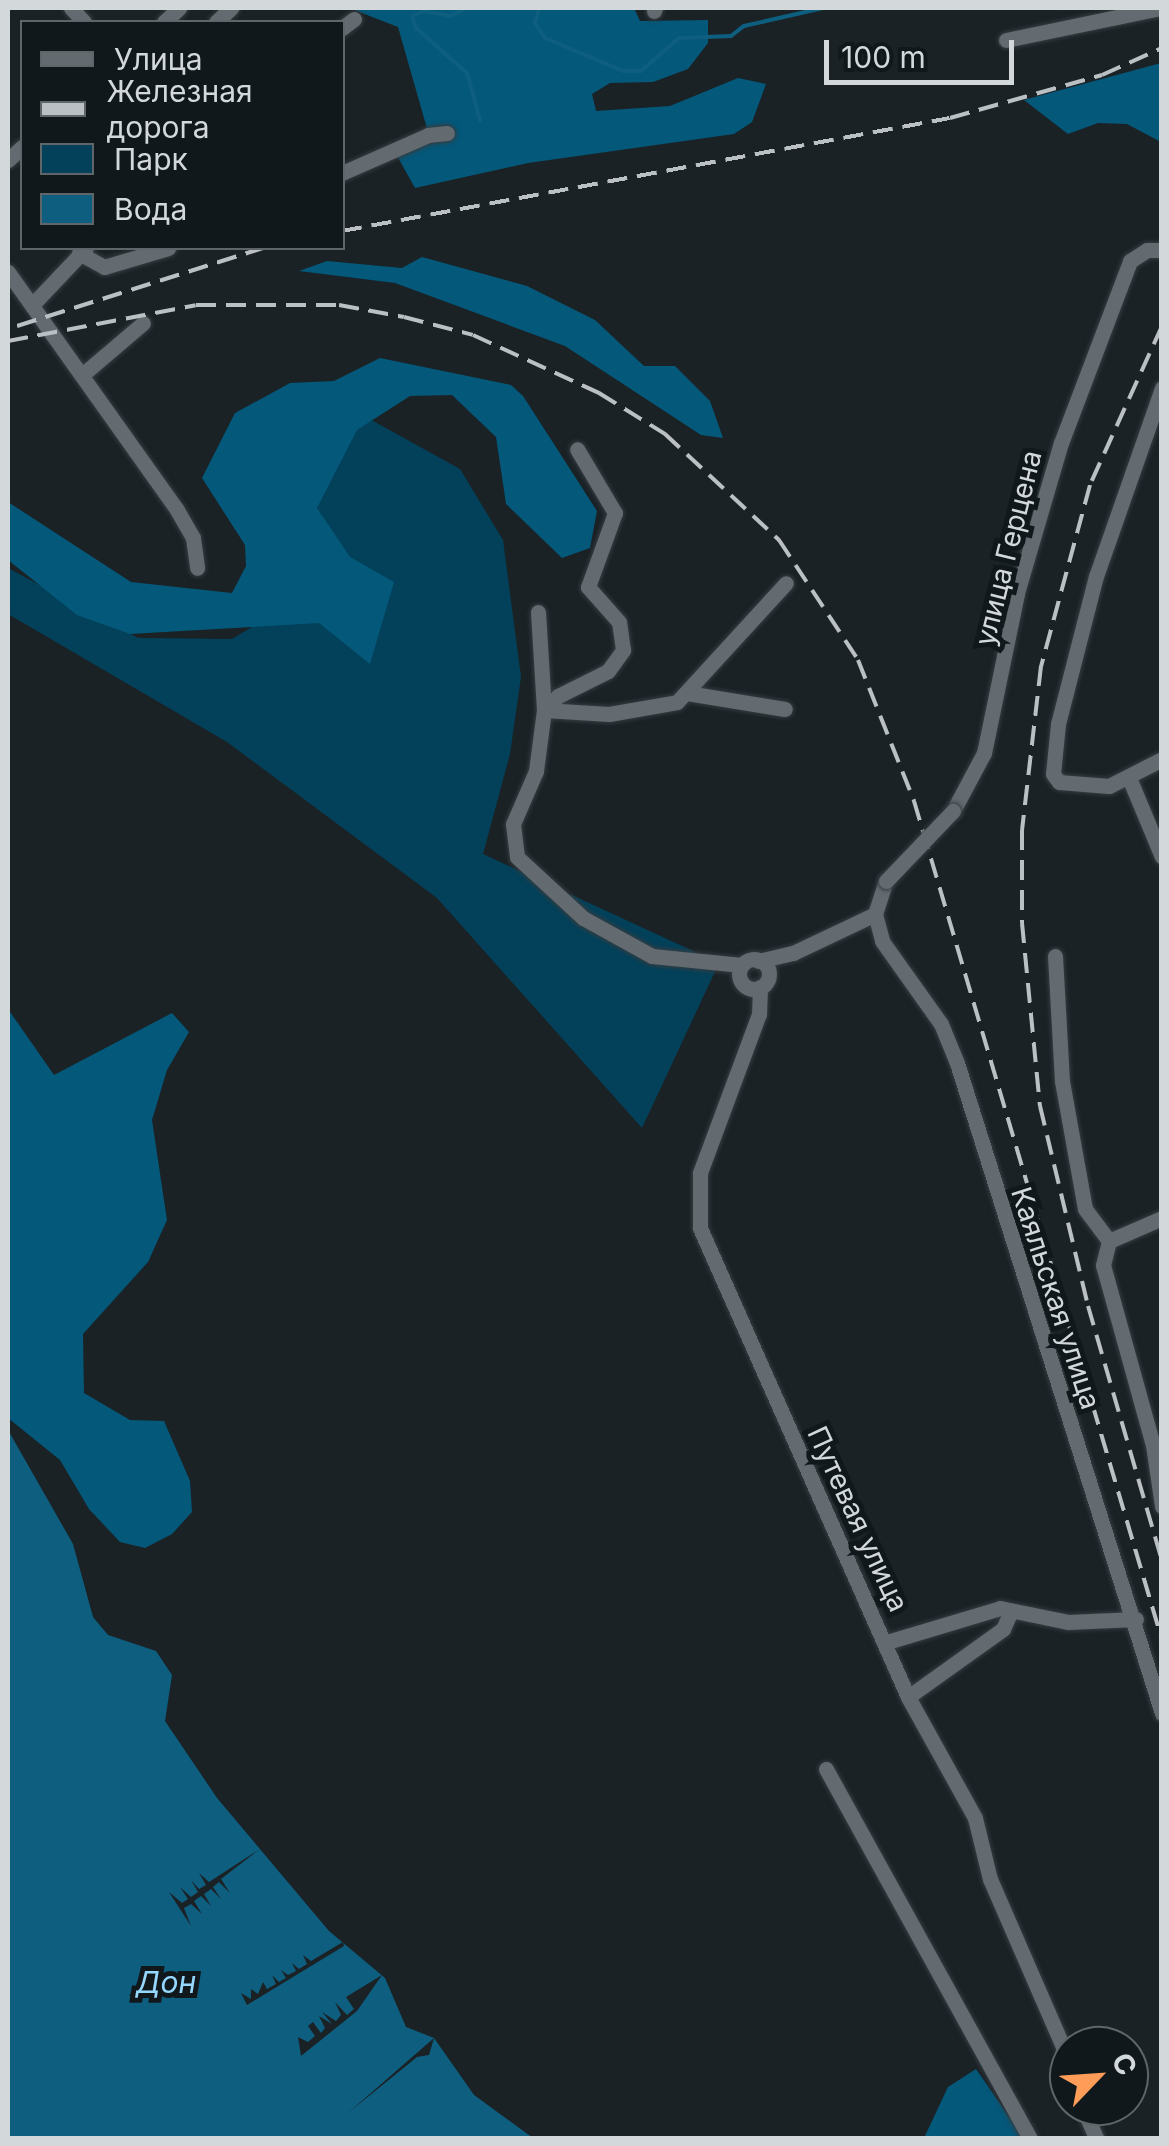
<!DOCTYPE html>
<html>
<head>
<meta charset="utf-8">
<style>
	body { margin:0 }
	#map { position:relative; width:1169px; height:2146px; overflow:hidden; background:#1a2226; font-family:Inter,sans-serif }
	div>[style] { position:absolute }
	.green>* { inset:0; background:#03415a }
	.forest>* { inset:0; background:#04587a }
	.water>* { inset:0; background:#0e5e80 }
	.pier>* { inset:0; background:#1a2226 }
	.stream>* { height:4px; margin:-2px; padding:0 2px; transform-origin:2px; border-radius:2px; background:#0e5e80 }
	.roads { filter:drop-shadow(0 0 2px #363c40) drop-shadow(0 0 2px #363c40) }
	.minor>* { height:15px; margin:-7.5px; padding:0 7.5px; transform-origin:7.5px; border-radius:7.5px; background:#636b71 }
	.minor>.ring { margin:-7.5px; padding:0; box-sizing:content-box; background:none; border:15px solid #636b71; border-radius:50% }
	.rail>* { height:4px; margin-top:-2px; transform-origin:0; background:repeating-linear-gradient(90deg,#bac0c3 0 20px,transparent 0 30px) }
	.bridges { filter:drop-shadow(0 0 2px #363c40) drop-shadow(0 0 2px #363c40) }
	.minor-bridge>* { height:15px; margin:-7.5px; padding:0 7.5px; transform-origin:7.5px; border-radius:7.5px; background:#636b71 }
	span { translate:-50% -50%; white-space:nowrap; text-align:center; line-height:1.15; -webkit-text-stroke:10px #11181c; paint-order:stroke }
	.street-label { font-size:28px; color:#d3d8db }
	.water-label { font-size:30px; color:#95d7fd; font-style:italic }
	.frame { position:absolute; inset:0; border:10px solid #d3d8db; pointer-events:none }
	.legend { position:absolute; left:20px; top:20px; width:325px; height:230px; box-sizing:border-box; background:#11181c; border:2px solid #5f6568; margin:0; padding:12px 18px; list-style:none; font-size:30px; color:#d3d8db }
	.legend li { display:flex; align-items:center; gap:20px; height:50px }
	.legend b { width:50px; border:2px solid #5f6568 }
	.north { position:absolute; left:1049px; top:2026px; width:100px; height:100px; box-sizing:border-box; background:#11181c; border:2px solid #5f6568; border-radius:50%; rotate:65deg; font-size:28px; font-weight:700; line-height:40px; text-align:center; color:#d3d8db }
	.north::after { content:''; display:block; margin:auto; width:35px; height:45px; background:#fe9c58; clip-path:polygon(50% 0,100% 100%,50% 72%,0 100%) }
	.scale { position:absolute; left:824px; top:40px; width:190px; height:45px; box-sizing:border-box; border:5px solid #d3d8db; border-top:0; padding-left:12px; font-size:30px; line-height:35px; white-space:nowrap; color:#d3d8db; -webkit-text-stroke:8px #11181c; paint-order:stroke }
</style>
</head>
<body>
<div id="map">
	<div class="green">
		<div style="clip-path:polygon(337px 401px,460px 469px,503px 540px,521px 677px,510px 754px,483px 854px,719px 963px,642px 1128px,437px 898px,227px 742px,8px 614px,8px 568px,138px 638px,232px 639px,272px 615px)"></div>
	</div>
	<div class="forest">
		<div style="clip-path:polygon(349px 8px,634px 8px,640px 21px,708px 20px,708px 43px,688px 69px,653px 82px,610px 83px,592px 94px,596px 111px,670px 106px,738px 78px,766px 84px,752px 122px,734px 134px,528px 163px,415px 188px,396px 154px,430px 139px,398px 27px)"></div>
		<div style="clip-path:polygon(1161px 63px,1161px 142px,1127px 124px,1098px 123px,1068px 134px,1024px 100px)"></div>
		<div style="clip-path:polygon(422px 257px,527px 286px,595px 320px,644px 366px,675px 366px,710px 401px,723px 438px,701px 435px,565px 346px,395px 283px,299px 271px,327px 261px,402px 268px)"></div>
		<div style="clip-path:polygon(380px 358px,511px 385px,523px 396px,597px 511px,590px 548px,562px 558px,506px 504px,496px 437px,452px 395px,410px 396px,357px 430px,317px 508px,350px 557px,394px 582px,370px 664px,319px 623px,130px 634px,77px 615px,8px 560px,8px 502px,131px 582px,232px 593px,246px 566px,245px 545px,202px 478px,235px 413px,290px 383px,334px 381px)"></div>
		<div style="clip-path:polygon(8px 1009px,54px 1075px,172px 1013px,189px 1032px,167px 1070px,152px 1120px,167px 1220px,148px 1262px,83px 1334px,84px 1393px,130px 1420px,164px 1421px,190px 1481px,192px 1512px,172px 1534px,145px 1548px,120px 1542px,89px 1509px,60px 1460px,8px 1418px)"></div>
		<div style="clip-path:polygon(976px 2069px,1024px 2138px,924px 2138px,948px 2087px)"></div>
	</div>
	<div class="water">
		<div style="clip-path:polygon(8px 1430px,73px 1544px,93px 1617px,108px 1635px,156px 1651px,172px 1675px,165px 1721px,217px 1798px,329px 1931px,385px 1978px,406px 2027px,434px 2038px,474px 2095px,533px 2138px,8px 2138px)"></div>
	</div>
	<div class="pier">
		<div style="clip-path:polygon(260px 1849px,221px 1879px,230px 1893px,219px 1882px,213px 1887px,221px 1899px,211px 1889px,204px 1894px,211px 1906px,201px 1896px,194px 1901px,202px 1914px,191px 1904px,184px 1908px,191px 1926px,169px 1892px,182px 1903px,188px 1899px,180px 1887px,191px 1897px,198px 1892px,191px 1880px,199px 1889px,206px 1885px,199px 1873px,209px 1882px)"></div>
		<div style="clip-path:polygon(343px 1942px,344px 1946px,247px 2005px,241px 1993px,251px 1999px,251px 1989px,258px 1994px,263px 1982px,267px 1989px,276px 1984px,272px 1975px,279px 1982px,286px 1978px,281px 1970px,288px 1975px,296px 1971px,292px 1963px,299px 1969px,307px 1964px,303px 1955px,311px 1961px)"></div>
		<div style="clip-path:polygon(382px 1975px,357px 2011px,301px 2056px,298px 2037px,308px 2042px,315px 2036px,308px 2026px,313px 2022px,321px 2033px,325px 2028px,319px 2016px,332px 2024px,322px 2012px,336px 2021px,341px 2015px,335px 2002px,347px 2015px,354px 2009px,346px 1997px)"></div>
		<div style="clip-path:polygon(434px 2038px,429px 2055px,417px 2057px,348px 2113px)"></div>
	</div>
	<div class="stream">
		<div style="left:466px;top:8px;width:17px;rotate:152deg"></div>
		<div style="left:451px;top:16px;width:27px;rotate:-170deg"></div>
		<div style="left:424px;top:11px;width:13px;rotate:157deg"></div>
		<div style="left:412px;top:16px;width:13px;rotate:72deg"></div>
		<div style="left:416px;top:28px;width:68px;rotate:41.4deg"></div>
		<div style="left:467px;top:73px;width:49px;rotate:74.5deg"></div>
		<div style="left:539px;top:8px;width:16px;rotate:105deg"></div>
		<div style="left:535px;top:23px;width:18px;rotate:56deg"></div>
		<div style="left:545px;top:38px;width:85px;rotate:22.9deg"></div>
		<div style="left:623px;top:71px;width:18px"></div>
		<div style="left:641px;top:71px;width:50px;rotate:-41deg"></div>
		<div style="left:679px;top:38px;width:52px;rotate:-2.2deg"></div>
		<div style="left:731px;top:36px;width:16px;rotate:-38deg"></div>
		<div style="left:744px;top:26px;width:81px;rotate:-12.8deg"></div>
	</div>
	<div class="roads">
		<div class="minor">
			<div style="left:71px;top:8px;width:19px;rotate:47deg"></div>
			<div style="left:654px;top:11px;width:3px;rotate:-72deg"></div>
			<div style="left:164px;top:22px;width:21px;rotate:-43deg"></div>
			<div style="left:216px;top:22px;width:21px;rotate:-43deg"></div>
			<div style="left:342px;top:28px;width:15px;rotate:-37deg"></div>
			<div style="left:1006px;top:40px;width:158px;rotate:-11.7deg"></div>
			<div style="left:8px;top:160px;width:19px;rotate:-43deg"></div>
			<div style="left:342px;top:173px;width:94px;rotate:-23.8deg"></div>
			<div style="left:428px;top:135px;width:19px;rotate:-6deg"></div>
			<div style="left:79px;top:253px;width:29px;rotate:29deg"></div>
			<div style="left:104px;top:267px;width:67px;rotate:-16.5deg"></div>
			<div style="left:8px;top:272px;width:292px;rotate:54.6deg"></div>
			<div style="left:177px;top:510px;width:32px;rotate:60deg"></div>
			<div style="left:193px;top:538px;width:30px;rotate:82deg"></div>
			<div style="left:33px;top:304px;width:77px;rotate:-46.6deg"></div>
			<div style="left:82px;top:375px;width:80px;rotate:-40.4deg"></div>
			<div style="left:1162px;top:388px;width:199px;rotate:109.3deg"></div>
			<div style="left:1096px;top:576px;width:153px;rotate:104.4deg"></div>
			<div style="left:1058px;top:724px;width:50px;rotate:95.7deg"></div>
			<div style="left:1053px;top:774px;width:10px;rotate:53deg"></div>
			<div style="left:1059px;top:782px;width:50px;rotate:4.6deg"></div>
			<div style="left:1109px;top:786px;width:59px;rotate:-27deg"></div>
			<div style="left:538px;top:612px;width:98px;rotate:86.5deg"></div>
			<div style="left:544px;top:710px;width:62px;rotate:97.5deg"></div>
			<div style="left:536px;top:771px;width:58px;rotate:113.5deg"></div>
			<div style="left:513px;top:824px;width:33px;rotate:83deg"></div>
			<div style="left:517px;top:857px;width:90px;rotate:42.7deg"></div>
			<div style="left:583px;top:918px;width:79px;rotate:28.8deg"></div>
			<div style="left:652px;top:956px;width:90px;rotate:5.7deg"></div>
			<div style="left:687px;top:693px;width:99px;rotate:9.3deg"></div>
			<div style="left:544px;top:710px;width:20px;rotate:-45deg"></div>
			<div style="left:558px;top:696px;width:56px;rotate:-26.6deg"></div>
			<div style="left:608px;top:671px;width:26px;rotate:-54deg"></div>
			<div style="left:623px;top:650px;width:28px;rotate:-98deg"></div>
			<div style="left:619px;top:622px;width:47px;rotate:-131.5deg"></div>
			<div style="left:588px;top:587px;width:79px;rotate:-70deg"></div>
			<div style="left:615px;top:513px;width:74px;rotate:-120.7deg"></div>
			<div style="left:544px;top:710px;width:65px;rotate:3.5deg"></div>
			<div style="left:609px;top:714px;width:69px;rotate:-10deg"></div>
			<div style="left:677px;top:702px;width:161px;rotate:-47.5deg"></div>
			<div style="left:1130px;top:780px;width:83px;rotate:67.4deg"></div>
			<div style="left:953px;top:811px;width:66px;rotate:-61.9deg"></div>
			<div style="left:984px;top:753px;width:163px;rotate:-78.3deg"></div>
			<div style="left:1017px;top:593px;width:156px;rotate:-73.7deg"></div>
			<div style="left:1061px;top:443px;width:195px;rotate:-69.2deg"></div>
			<div style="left:1130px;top:261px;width:20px;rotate:-33deg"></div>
			<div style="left:1147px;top:250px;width:15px"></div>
			<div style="left:875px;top:914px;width:28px;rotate:75deg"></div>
			<div style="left:882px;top:941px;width:102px;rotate:54.6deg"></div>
			<div style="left:941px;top:1024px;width:42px;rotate:67.7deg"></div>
			<div style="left:957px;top:1063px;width:682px;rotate:72.5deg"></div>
			<div style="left:1055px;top:956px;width:125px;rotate:86.8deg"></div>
			<div style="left:1062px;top:1081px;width:130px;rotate:79.8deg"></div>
			<div style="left:1085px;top:1209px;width:40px;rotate:53deg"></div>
			<div style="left:1109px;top:1241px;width:25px;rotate:104deg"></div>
			<div style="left:1103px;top:1265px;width:187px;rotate:74.5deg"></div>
			<div style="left:1153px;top:1445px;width:62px;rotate:81.6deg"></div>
			<div class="ring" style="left:739px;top:959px;width:15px;height:15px"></div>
			<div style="left:758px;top:961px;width:36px;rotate:-13deg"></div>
			<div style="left:793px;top:953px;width:91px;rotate:-25.4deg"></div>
			<div style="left:875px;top:914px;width:35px;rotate:-72deg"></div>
			<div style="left:760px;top:987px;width:27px;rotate:92deg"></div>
			<div style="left:759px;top:1014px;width:170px;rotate:110.4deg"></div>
			<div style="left:700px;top:1173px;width:55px;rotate:90deg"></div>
			<div style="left:700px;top:1228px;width:513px;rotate:66.08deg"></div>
			<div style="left:908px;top:1697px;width:138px;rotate:61deg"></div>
			<div style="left:975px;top:1818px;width:63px;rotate:76.2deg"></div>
			<div style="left:990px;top:1879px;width:198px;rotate:66.5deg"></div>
			<div style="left:1109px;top:1241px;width:58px;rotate:-23.5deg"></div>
			<div style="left:887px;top:1642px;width:118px;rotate:-16.7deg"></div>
			<div style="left:1000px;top:1608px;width:69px;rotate:11.6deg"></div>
			<div style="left:1068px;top:1622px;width:68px;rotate:-2.5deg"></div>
			<div style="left:908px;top:1697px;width:117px;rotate:-35.6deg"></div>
			<div style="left:1003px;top:1629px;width:20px;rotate:-66deg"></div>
			<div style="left:826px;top:1769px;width:422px;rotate:61.1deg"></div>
			<div style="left:1082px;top:2106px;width:35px;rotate:66deg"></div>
		</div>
	</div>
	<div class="rail">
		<div style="left:342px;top:231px;width:618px;rotate:-10.53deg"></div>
		<div style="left:950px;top:118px;width:158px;rotate:-15.8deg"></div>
		<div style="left:1102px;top:75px;width:66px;rotate:-24.2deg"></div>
		<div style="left:17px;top:326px;width:258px;rotate:-17.6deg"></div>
		<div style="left:1162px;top:326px;width:175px;rotate:114.4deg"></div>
		<div style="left:1090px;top:485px;width:188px;rotate:105.1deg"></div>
		<div style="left:1041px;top:666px;width:165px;rotate:96.6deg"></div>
		<div style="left:1022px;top:830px;width:93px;rotate:90deg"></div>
		<div style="left:1022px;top:923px;width:184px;rotate:84.4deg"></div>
		<div style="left:1040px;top:1106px;width:206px;rotate:76.5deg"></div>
		<div style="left:1088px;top:1306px;width:266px;rotate:73.8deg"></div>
		<div style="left:8px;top:341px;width:191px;rotate:-10.8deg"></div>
		<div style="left:196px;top:305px;width:143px"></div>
		<div style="left:339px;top:305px;width:66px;rotate:10.5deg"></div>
		<div style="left:404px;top:317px;width:71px;rotate:14.6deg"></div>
		<div style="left:473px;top:335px;width:139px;rotate:24.7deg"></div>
		<div style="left:599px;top:393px;width:78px;rotate:31.8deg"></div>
		<div style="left:665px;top:434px;width:156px;rotate:42.9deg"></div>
		<div style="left:779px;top:540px;width:144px;rotate:56.6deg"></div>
		<div style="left:858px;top:660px;width:152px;rotate:68.3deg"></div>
		<div style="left:914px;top:801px;width:875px;rotate:73.53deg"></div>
	</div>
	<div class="bridges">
		<div class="minor-bridge">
			<div style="left:886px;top:881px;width:97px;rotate:-46.3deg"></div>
		</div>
	</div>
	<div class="street-label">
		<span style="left:1008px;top:548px;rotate:-76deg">улица Герцена</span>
		<span style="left:1056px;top:1298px;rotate:72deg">Каяльская улица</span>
		<span style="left:858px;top:1519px;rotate:65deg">Путевая улица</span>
	</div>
	<div class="water-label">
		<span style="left:166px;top:1982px">Дон</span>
	</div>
	<div class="frame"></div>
	<ul class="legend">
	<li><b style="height:12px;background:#636b71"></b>Улица</li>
	<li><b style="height:12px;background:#bac0c3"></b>Железная дорога</li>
	<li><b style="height:28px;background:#03415a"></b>Парк</li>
	<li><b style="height:28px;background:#0e5e80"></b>Вода</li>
	</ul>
	<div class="north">С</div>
	<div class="scale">100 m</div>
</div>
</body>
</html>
